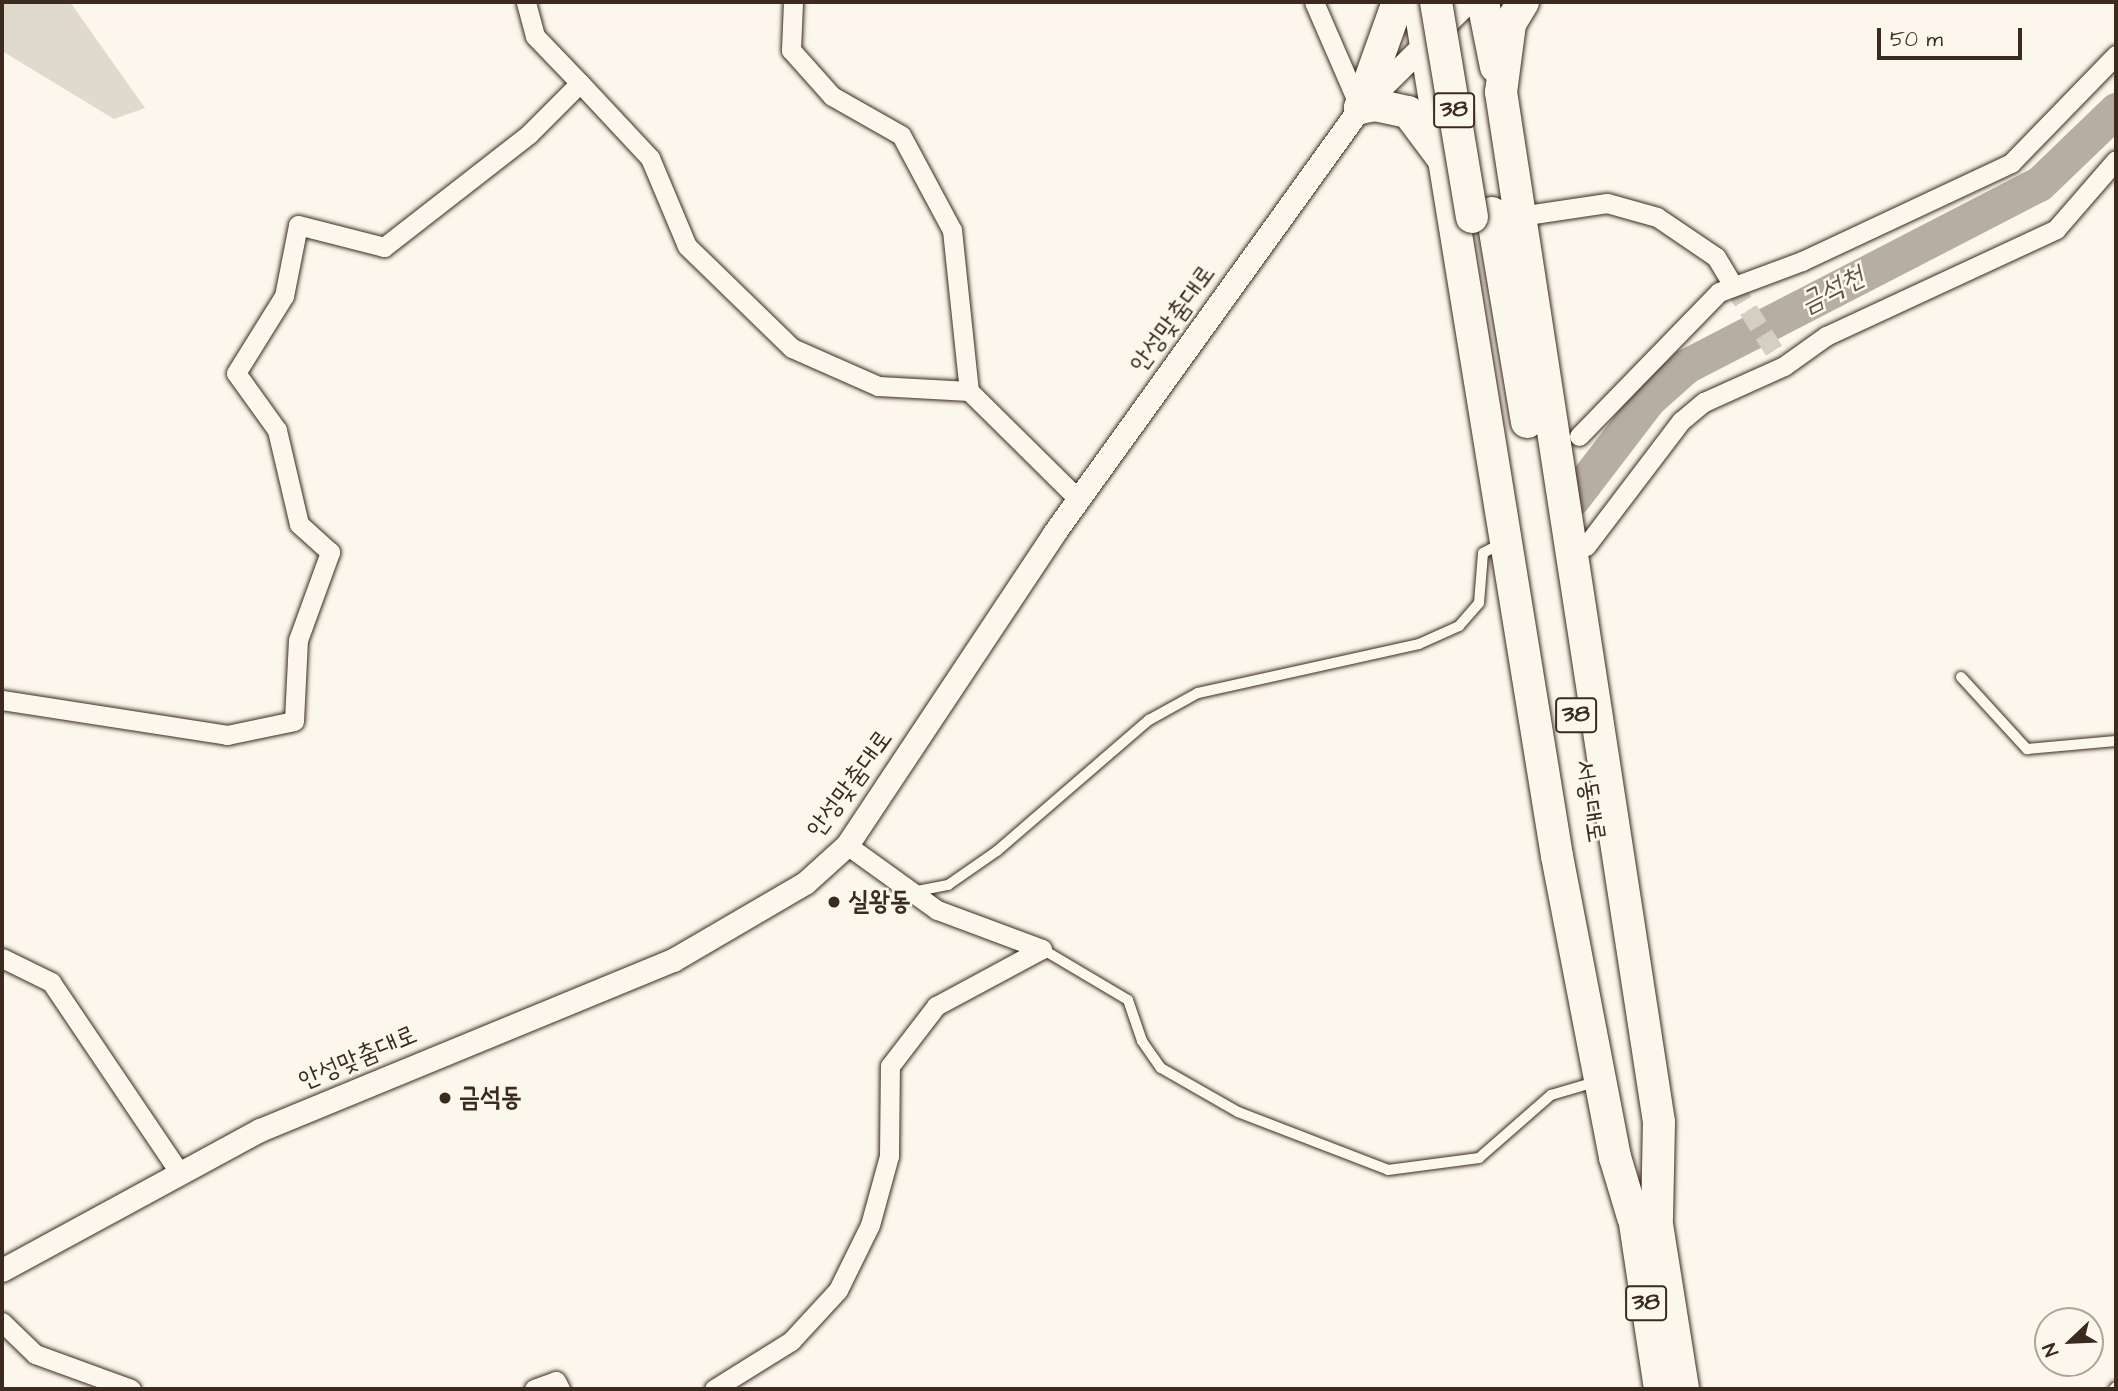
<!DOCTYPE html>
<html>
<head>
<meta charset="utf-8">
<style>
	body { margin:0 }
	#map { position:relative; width:2118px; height:1391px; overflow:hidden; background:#fbf7ec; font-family:"Architects Daughter","Poor Story",sans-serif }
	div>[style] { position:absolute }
	.green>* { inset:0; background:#dfd9ce }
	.river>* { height:35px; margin:-17.5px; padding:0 17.5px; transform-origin:17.5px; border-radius:17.5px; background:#b6aea2 }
	.minor-tunnel>* { height:19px; margin-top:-9.5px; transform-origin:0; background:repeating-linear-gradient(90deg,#d5cec3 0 19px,transparent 0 29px) }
	.roads { filter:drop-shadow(0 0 2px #3b2a1e) drop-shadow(0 0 2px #3b2a1e) }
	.service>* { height:10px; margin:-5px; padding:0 5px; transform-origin:5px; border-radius:5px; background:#fbf7ec }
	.minor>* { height:19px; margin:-9.5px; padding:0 9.5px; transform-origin:9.5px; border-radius:9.5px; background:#fbf7ec }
	.tertiary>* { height:23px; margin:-11.5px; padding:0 11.5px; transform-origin:11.5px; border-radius:11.5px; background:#fbf7ec }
	.primary>* { height:30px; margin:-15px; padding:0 15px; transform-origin:15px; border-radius:15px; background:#fbf7ec }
	.trunk>* { height:32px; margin:-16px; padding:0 16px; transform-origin:16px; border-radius:16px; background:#fbf7ec }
	.bridges { filter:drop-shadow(0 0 2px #3b2a1e) drop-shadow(0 0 2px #3b2a1e) }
	.trunk-bridge>* { height:32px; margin:-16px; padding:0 16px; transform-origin:16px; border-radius:16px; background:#fbf7ec }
	.dots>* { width:19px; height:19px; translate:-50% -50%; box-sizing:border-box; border:4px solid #fbf7ec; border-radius:50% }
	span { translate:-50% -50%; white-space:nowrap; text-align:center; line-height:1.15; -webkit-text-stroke:5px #fbf7ec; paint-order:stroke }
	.shield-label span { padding:2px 5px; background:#fbf7ec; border:2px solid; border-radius:5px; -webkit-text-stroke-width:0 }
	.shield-label { font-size:24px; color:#3b2a1e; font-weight:700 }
	.street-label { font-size:26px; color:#3b2a1e }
	.poi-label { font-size:26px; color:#3b2a1e; font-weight:700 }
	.left { translate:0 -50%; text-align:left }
	.water-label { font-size:28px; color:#605246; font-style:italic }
	.frame { position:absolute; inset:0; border:4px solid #3b2a1e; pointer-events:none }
	.north { position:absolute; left:2034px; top:1307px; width:70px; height:70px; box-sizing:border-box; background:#fbf7ec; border:2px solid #aea59a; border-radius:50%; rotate:247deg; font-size:19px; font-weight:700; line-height:28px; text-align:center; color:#3b2a1e }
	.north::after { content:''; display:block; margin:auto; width:24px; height:32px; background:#3b2a1e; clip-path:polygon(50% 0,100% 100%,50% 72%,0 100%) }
	.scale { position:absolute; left:1877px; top:28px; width:145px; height:32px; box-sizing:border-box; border:4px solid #3b2a1e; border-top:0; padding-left:9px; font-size:21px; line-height:24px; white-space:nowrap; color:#3b2a1e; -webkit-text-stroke:5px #fbf7ec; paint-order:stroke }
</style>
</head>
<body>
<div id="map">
	<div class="green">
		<div style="clip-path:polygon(2px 2px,70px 2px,145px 108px,114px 119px,2px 51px)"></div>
	</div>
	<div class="river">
		<div style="left:1573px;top:498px;width:123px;rotate:-52.6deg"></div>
		<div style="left:1648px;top:400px;width:51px;rotate:-41.8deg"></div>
		<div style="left:1686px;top:366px;width:397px;rotate:-27.3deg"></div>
		<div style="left:2039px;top:184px;width:107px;rotate:-43.9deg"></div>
	</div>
	<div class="minor-tunnel">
		<div style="left:1733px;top:285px;width:96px;rotate:57.8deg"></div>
	</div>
	<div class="roads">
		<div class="service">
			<div style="left:1961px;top:677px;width:98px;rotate:47.5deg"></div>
			<div style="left:2027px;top:749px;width:89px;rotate:-5.1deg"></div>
			<div style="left:912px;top:892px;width:37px;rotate:-11deg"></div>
			<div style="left:948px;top:885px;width:60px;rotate:-34.8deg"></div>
			<div style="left:997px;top:851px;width:201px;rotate:-40.8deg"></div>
			<div style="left:1149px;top:720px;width:56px;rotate:-28.9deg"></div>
			<div style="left:1198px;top:693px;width:226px;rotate:-12.5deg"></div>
			<div style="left:1419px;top:644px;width:44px;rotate:-24.2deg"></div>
			<div style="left:1459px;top:626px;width:30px;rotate:-49deg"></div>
			<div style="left:1479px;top:603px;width:50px;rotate:-85.4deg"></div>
			<div style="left:1483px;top:553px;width:19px;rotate:-28deg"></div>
			<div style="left:1042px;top:949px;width:100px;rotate:30.7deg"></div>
			<div style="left:1128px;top:1000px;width:43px;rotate:71.1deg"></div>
			<div style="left:1142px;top:1041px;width:33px;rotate:55deg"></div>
			<div style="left:1161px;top:1068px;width:89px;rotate:29.7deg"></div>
			<div style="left:1238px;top:1112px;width:161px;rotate:21.1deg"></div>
			<div style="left:1388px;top:1170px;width:92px;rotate:-7.5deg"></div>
			<div style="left:1479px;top:1158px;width:96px;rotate:-41.2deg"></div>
			<div style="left:1551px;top:1095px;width:46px;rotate:-16.5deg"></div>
			<div style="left:2114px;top:1389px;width:3px;rotate:-45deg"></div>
		</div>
		<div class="minor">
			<div style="left:793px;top:2px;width:48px;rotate:92.4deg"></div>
			<div style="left:791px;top:50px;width:62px;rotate:48.3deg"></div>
			<div style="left:832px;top:96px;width:79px;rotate:29.5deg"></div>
			<div style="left:901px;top:135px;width:108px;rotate:61.8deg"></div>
			<div style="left:952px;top:230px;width:162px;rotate:84deg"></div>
			<div style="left:1314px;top:2px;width:116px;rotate:66.5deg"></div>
			<div style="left:580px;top:83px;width:103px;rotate:47deg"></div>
			<div style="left:650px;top:158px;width:95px;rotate:67.2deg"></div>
			<div style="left:687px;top:246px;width:146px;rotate:44.2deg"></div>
			<div style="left:792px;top:348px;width:94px;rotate:23.8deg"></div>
			<div style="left:878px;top:386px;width:91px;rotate:3.1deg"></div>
			<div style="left:969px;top:391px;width:153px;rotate:44.7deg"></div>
			<div style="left:1520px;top:216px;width:88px;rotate:-8.5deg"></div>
			<div style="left:1607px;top:203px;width:52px;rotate:15.6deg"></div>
			<div style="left:1657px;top:217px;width:71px;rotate:34.1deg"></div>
			<div style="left:1716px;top:257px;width:33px;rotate:59deg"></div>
			<div style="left:1579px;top:436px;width:201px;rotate:-45.8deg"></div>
			<div style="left:1719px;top:292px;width:89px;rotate:-20.5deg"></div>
			<div style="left:1802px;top:261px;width:231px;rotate:-25.1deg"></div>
			<div style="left:2011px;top:163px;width:151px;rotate:-45.8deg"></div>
			<div style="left:1586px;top:546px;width:157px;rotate:-52.8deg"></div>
			<div style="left:1681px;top:421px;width:30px;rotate:-40deg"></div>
			<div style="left:1704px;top:402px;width:88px;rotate:-24.2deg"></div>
			<div style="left:1784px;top:366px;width:52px;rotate:-35.5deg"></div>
			<div style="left:1826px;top:336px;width:254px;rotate:-24.9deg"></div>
			<div style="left:2056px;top:229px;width:91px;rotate:-49deg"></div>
			<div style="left:2px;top:700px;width:228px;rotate:8.8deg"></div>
			<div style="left:227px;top:735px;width:68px;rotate:-11.8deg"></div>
			<div style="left:294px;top:721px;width:81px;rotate:-87.2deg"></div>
			<div style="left:298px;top:640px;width:94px;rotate:-70deg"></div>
			<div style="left:330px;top:552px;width:42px;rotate:-137.9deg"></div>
			<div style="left:299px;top:524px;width:97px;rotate:-103.2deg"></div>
			<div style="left:277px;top:430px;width:70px;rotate:-125.7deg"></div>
			<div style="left:236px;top:373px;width:91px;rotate:-58.1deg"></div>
			<div style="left:284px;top:296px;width:72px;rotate:-78.8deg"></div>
			<div style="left:298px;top:225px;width:89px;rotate:14.3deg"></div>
			<div style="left:384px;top:247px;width:184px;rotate:-37.9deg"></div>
			<div style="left:529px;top:134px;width:72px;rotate:-45deg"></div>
			<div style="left:580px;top:83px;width:65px;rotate:-133.8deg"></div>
			<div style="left:535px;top:36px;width:35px;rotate:-105deg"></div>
			<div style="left:2px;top:958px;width:55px;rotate:26.1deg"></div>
			<div style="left:51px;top:982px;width:229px;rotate:56deg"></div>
			<div style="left:2px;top:1322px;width:46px;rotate:44.1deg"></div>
			<div style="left:35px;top:1354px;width:102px;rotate:20deg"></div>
			<div style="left:534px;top:1389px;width:23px;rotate:-20deg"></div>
			<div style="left:556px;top:1381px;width:9px;rotate:63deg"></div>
			<div style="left:714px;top:1389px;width:91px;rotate:-31.9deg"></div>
			<div style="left:791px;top:1341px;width:69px;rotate:-47.3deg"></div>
			<div style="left:838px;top:1290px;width:72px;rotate:-63.8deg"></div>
			<div style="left:870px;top:1225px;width:72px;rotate:-74.6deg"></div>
			<div style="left:889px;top:1156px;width:90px;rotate:-89.4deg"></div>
			<div style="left:890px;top:1066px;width:76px;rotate:-52.5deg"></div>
			<div style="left:936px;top:1006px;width:120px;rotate:-28.3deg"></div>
			<div style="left:1042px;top:949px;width:112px;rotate:-159.6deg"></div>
			<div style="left:937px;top:910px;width:111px;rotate:-144.2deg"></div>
		</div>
		<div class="tertiary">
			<div style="left:2px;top:1270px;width:294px;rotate:-28.5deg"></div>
			<div style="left:260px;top:1130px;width:447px;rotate:-22.4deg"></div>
			<div style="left:673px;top:960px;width:153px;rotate:-30.3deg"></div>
			<div style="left:805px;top:883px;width:57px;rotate:-42.1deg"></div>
			<div style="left:847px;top:845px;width:374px;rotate:-56.4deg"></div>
			<div style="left:1054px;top:533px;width:524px;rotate:-54.25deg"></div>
			<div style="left:1360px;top:108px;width:146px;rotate:-44.7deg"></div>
		</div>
		<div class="primary">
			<div style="left:1633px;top:1217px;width:174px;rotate:81.4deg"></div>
			<div style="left:1657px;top:1218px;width:173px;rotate:81deg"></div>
		</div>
		<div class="trunk">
			<div style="left:1419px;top:2px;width:152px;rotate:80.9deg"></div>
			<div style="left:1483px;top:2px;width:66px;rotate:78.7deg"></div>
			<div style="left:1523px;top:2px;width:26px;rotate:121deg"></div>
			<div style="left:1510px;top:24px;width:69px;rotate:97.5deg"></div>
			<div style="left:1501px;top:92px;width:1042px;rotate:81.28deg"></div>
			<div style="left:1659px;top:1122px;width:96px;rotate:91.2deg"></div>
			<div style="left:1360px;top:108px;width:15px;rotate:-11deg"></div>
			<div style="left:1375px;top:105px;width:34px;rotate:12deg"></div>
			<div style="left:1408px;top:112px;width:60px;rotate:53.1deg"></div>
			<div style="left:1444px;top:160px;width:705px;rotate:80.78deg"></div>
			<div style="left:1557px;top:856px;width:307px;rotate:79.1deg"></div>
			<div style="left:1615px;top:1157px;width:63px;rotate:73.3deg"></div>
			<div style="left:1360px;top:108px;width:113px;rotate:-70.3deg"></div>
			<div style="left:1492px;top:213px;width:212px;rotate:80.5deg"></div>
		</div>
	</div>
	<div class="bridges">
		<div class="trunk-bridge">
			<div style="left:1436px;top:2px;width:218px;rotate:80.5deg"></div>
		</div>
	</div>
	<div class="dots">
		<div style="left:834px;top:902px;background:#3b2a1e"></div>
		<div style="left:445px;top:1098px;background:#3b2a1e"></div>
	</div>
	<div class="shield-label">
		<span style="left:1454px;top:110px">38</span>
		<span style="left:1576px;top:715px">38</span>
		<span style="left:1646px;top:1303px">38</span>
	</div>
	<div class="street-label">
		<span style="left:1173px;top:319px;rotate:-54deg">안성맞춤대로</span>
		<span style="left:850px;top:784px;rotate:-54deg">안성맞춤대로</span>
		<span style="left:1590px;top:801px;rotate:81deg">서동대로</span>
		<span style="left:358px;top:1058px;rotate:-23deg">안성맞춤대로</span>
	</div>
	<div class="poi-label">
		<span class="left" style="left:848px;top:902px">실왕동</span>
		<span class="left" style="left:459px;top:1098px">금석동</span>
	</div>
	<div class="water-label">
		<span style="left:1832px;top:290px;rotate:-27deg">금석천</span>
	</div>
	<div class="frame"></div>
	<div class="north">N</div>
	<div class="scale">50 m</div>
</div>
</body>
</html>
